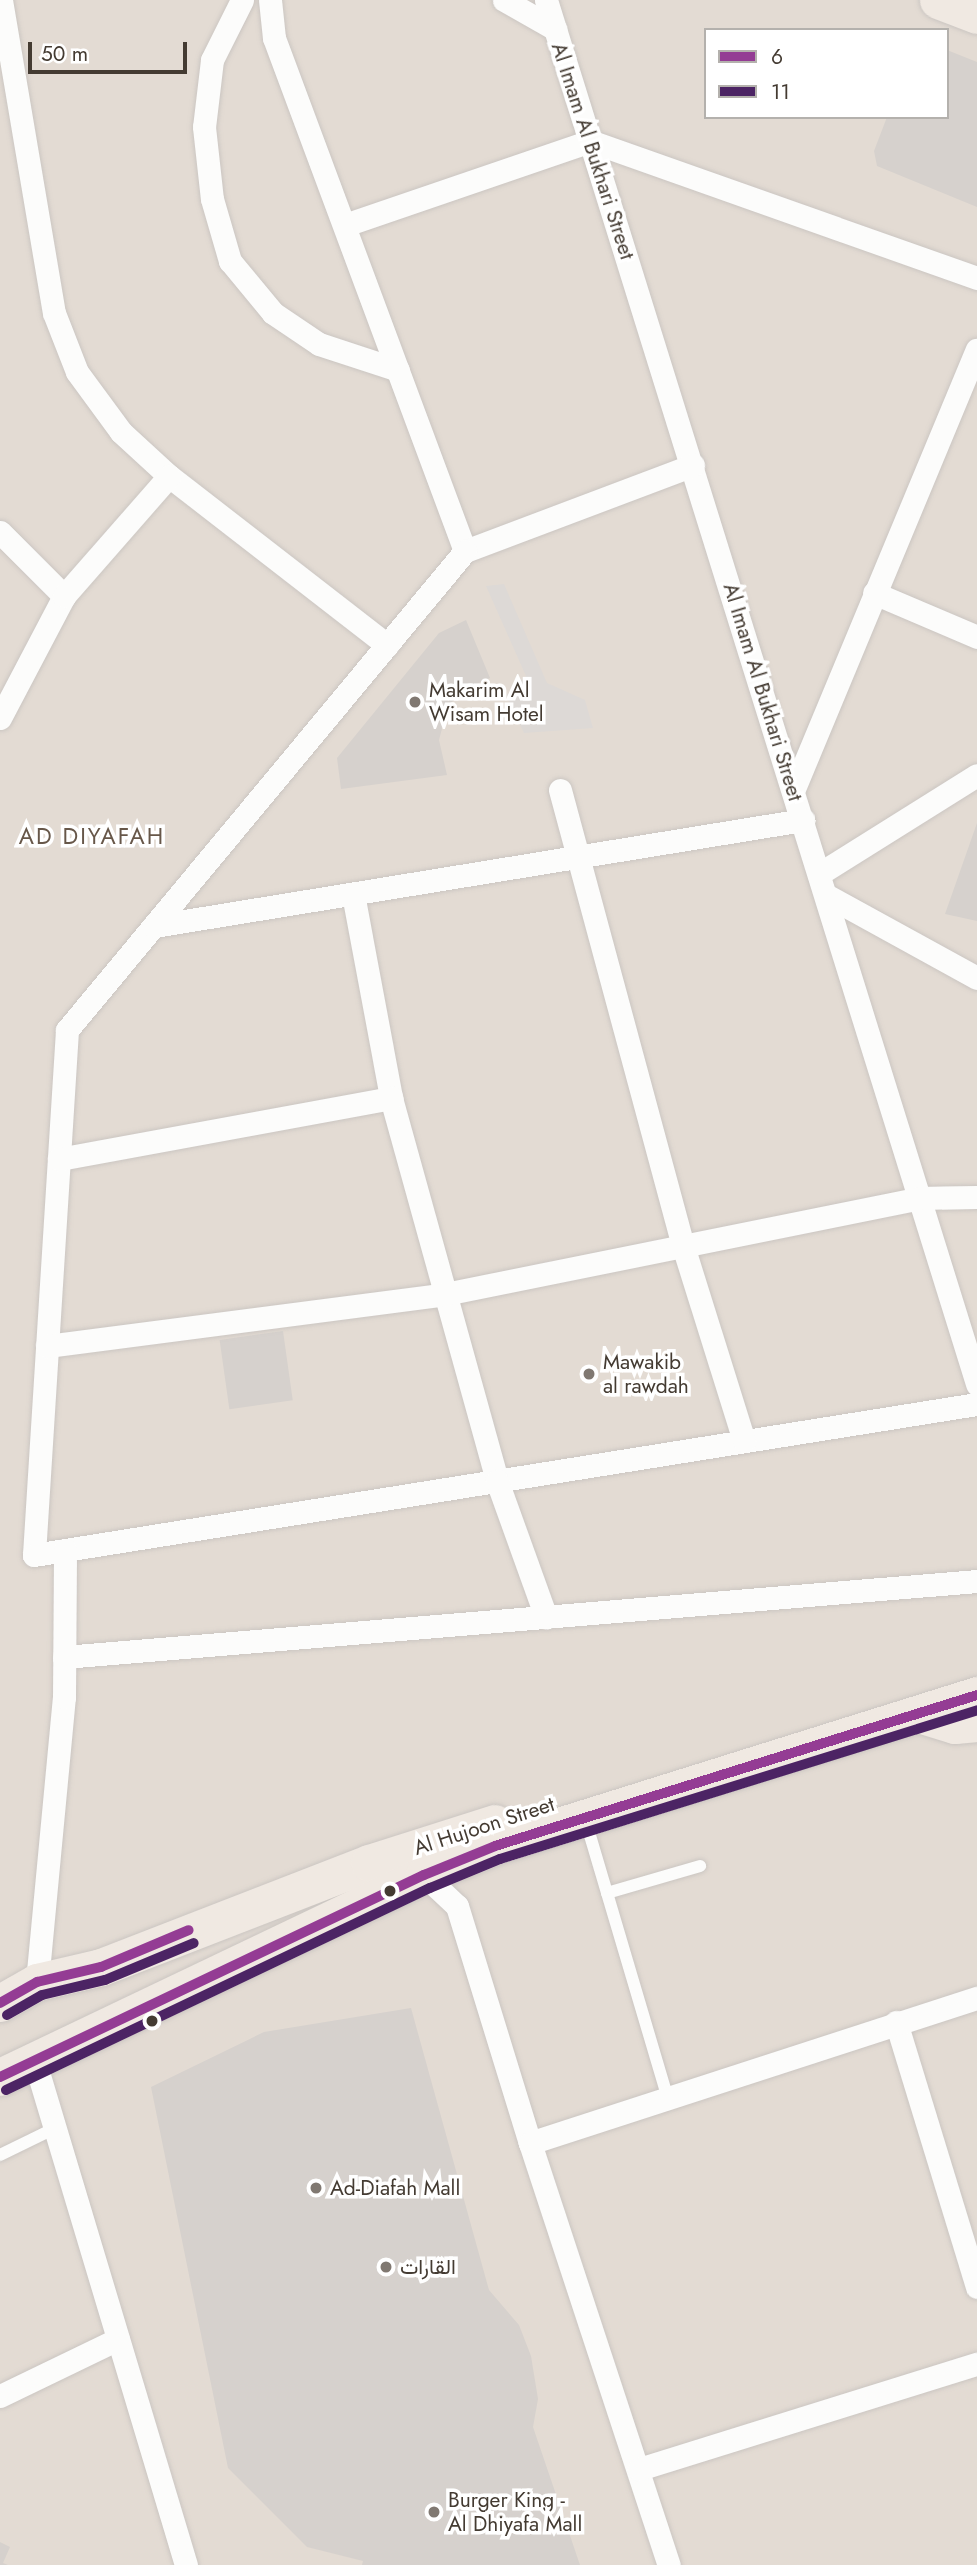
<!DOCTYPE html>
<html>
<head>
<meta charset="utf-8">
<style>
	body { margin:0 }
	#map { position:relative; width:977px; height:2565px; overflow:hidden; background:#eeeae6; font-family:Jost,Vazirmatn,sans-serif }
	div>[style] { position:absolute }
	.residential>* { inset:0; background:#e3dbd3 }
	.parking>* { inset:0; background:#ddd9d6 }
	.building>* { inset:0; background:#d6d1cd; transform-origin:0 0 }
	.roads { filter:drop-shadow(0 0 2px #cbc6c2) drop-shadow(0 0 2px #cbc6c2) }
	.lane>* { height:12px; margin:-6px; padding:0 6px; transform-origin:6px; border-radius:6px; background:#fcfcfb }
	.street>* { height:23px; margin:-11.5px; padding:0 11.5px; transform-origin:11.5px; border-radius:11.5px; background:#fcfcfb }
	.primary>* { height:37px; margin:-18.5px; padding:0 18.5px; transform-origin:18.5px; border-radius:18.5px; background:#f0e9e2 }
	.bus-1>* { height:10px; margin:-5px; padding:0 5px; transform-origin:5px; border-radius:5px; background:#943c94 }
	.bus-2>* { height:10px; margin:-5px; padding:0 5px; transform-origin:5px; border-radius:5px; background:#4c2464 }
	.dots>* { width:19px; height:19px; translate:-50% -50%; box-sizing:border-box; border:4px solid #fff; border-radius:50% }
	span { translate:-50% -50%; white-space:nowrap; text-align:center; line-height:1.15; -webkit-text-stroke:7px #fff; paint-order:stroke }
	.street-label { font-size:21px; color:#443b32 }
	.poi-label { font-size:21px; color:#443b32 }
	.left { translate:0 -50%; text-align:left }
	.neighbourhood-label { font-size:23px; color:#675749; letter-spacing:2px }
	.legend { position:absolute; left:704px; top:28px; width:245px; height:91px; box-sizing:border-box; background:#fff; border:2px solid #b4b1ad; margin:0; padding:9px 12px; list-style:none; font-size:21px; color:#443b32 }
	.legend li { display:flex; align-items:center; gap:14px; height:35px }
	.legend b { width:35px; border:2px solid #b4b1ad }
	.scale { position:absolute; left:28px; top:42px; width:159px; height:32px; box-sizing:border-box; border:4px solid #443b32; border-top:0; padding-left:9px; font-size:21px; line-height:24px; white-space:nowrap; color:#443b32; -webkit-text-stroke:5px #fff; paint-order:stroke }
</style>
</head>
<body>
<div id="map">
	<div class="residential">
		<div style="clip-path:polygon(evenodd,0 0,977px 0,977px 2565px,0 2565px,0 0,706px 30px,947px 30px,947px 117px,706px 117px,706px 30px)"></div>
	</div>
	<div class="parking">
		<div style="clip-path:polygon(504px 584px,547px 683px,585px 700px,593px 728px,524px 733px,506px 695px,526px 676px,486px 586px)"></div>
	</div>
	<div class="building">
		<div style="clip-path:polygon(947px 50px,977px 62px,977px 207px,877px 166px,874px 151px,887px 117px,947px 117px)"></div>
		<div style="clip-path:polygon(466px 620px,490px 678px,465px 689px,448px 706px,439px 740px,447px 775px,341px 789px,337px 758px,439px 633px)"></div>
		<div style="clip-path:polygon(977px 823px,977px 921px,945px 914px)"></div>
		<div style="left:283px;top:1331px;width:70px;height:64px;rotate:82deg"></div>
		<div style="clip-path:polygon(411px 2008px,489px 2290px,519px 2325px,531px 2356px,538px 2399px,533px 2427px,580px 2565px,362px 2565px,363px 2561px,307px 2547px,228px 2468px,151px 2087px,264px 2032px)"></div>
		<div style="clip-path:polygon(0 2542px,10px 2547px,3px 2563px,8px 2565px,0 2565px)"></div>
	</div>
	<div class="roads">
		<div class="lane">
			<div style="left:586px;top:1822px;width:288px;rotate:73.5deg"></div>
			<div style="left:607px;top:1893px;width:97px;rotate:-16.2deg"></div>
			<div style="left:0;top:2155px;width:61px;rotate:-26.1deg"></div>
		</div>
		<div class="street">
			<div style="left:1px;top:0;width:317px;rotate:80.4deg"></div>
			<div style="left:54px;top:313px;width:63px;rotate:68.7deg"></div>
			<div style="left:77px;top:372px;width:74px;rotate:53.7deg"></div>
			<div style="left:121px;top:432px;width:65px;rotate:42.5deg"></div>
			<div style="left:169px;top:476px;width:276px;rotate:37.8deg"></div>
			<div style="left:242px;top:0;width:67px;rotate:116.6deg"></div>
			<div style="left:212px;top:60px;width:67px;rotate:96.8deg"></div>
			<div style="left:204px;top:127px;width:72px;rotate:83.7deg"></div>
			<div style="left:212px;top:199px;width:65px;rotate:73.8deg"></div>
			<div style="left:230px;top:261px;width:67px;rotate:50.4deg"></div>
			<div style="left:273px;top:313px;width:55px;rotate:34deg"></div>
			<div style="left:319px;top:344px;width:83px;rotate:18.2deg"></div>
			<div style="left:270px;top:0;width:38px;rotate:84deg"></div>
			<div style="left:274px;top:38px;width:547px;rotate:69.58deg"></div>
			<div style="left:504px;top:0;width:59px;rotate:29.6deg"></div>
			<div style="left:546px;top:0;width:1450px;rotate:72.7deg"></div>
			<div style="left:345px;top:225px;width:259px;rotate:-18.9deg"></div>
			<div style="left:590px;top:141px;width:411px;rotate:19.5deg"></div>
			<div style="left:693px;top:465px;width:244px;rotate:159.3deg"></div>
			<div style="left:465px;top:551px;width:623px;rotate:129.72deg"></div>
			<div style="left:67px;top:1030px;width:526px;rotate:93.6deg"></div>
			<div style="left:34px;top:1555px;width:955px;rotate:-9.1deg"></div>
			<div style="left:0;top:532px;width:91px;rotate:45deg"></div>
			<div style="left:874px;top:593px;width:112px;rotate:23.1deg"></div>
			<div style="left:0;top:718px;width:138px;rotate:-62.3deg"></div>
			<div style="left:64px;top:596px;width:159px;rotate:-48.8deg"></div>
			<div style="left:560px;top:790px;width:472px;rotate:74.9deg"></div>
			<div style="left:683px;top:1246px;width:204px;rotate:72.6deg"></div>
			<div style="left:793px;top:791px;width:478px;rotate:-67.4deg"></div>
			<div style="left:819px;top:874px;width:186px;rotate:-32.1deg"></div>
			<div style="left:353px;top:894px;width:208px;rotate:79.4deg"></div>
			<div style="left:391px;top:1098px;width:397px;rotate:74.5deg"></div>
			<div style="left:497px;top:1481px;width:145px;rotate:70.2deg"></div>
			<div style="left:826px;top:895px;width:172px;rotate:28.8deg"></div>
			<div style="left:154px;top:926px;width:658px;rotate:-9.28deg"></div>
			<div style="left:59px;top:1159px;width:338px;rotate:-10.4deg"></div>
			<div style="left:47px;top:1346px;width:401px;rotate:-7.4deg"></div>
			<div style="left:445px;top:1294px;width:484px;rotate:-11.4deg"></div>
			<div style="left:919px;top:1198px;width:58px;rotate:-1deg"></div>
			<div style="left:64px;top:1657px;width:916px;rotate:-4.76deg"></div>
			<div style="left:424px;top:1875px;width:45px;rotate:43.2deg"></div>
			<div style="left:457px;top:1906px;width:248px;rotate:72.9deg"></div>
			<div style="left:530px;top:2143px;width:444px;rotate:71.8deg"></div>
			<div style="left:37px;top:1982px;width:286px;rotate:-84.6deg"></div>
			<div style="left:64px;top:1697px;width:147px;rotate:-89.6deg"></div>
			<div style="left:896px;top:2022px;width:277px;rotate:73deg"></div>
			<div style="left:35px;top:2062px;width:525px;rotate:73.29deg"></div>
			<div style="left:530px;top:2143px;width:470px;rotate:-18deg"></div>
			<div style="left:0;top:2396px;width:131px;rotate:-25.8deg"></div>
			<div style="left:639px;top:2469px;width:354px;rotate:-17.3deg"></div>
		</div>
		<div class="primary">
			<div style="left:938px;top:0;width:42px;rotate:21deg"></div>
			<div style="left:922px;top:1715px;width:34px;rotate:17deg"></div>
			<div style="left:955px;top:1725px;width:22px;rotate:-5deg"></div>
			<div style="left:0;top:2003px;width:43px;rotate:-29.6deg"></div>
			<div style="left:37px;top:1982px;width:66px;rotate:-13.2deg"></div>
			<div style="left:101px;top:1967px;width:287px;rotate:-21.2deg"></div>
			<div style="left:369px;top:1863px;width:132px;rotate:-17.6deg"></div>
			<div style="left:0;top:2077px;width:470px;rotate:-25.5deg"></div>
			<div style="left:424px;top:1875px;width:77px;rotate:-22.2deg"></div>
			<div style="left:495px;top:1846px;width:505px;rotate:-17.39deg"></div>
		</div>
	</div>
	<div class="bus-1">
		<div style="left:0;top:2003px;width:43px;rotate:-29.6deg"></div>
		<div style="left:37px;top:1982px;width:66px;rotate:-13.2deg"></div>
		<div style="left:101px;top:1967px;width:95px;rotate:-22.8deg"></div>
		<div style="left:0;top:2077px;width:470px;rotate:-25.5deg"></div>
		<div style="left:424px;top:1875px;width:77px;rotate:-22.2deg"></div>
		<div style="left:495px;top:1846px;width:505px;rotate:-17.39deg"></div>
	</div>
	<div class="bus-2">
		<div style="left:7px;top:2015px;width:40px;rotate:-29.7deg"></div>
		<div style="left:42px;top:1995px;width:65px;rotate:-13.4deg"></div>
		<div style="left:105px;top:1980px;width:96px;rotate:-22.6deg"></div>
		<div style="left:6px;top:2090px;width:470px;rotate:-25.5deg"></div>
		<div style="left:430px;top:1888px;width:76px;rotate:-22.5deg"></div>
		<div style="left:500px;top:1859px;width:500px;rotate:-17.3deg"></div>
	</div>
	<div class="dots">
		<div style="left:415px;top:702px;background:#807871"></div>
		<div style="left:589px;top:1374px;background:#807871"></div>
		<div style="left:390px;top:1891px;background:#443b32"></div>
		<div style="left:152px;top:2021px;background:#443b32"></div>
		<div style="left:316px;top:2188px;background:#807871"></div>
		<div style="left:386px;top:2267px;background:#807871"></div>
		<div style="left:434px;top:2512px;background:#807871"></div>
	</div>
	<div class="street-label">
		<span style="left:593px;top:151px;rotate:72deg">Al Imam Al Bukhari Street</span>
		<span style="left:763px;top:692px;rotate:73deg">Al Imam Al Bukhari Street</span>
		<span style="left:484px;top:1826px;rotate:-18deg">Al Hujoon Street</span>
	</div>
	<div class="poi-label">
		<span class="left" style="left:429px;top:702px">Makarim Al<br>Wisam Hotel</span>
		<span class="left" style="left:603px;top:1374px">Mawakib<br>al rawdah</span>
		<span class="left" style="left:330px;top:2188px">Ad-Diafah Mall</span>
		<span class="left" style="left:400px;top:2267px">القارات</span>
		<span class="left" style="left:448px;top:2512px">Burger King -<br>Al Dhiyafa Mall</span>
	</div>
	<div class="neighbourhood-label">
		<span style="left:92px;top:836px">AD DIYAFAH</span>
	</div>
	<ul class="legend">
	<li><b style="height:9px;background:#943c94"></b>6</li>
	<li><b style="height:9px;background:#4c2464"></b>11</li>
	</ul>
	<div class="scale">50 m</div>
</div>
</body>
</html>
